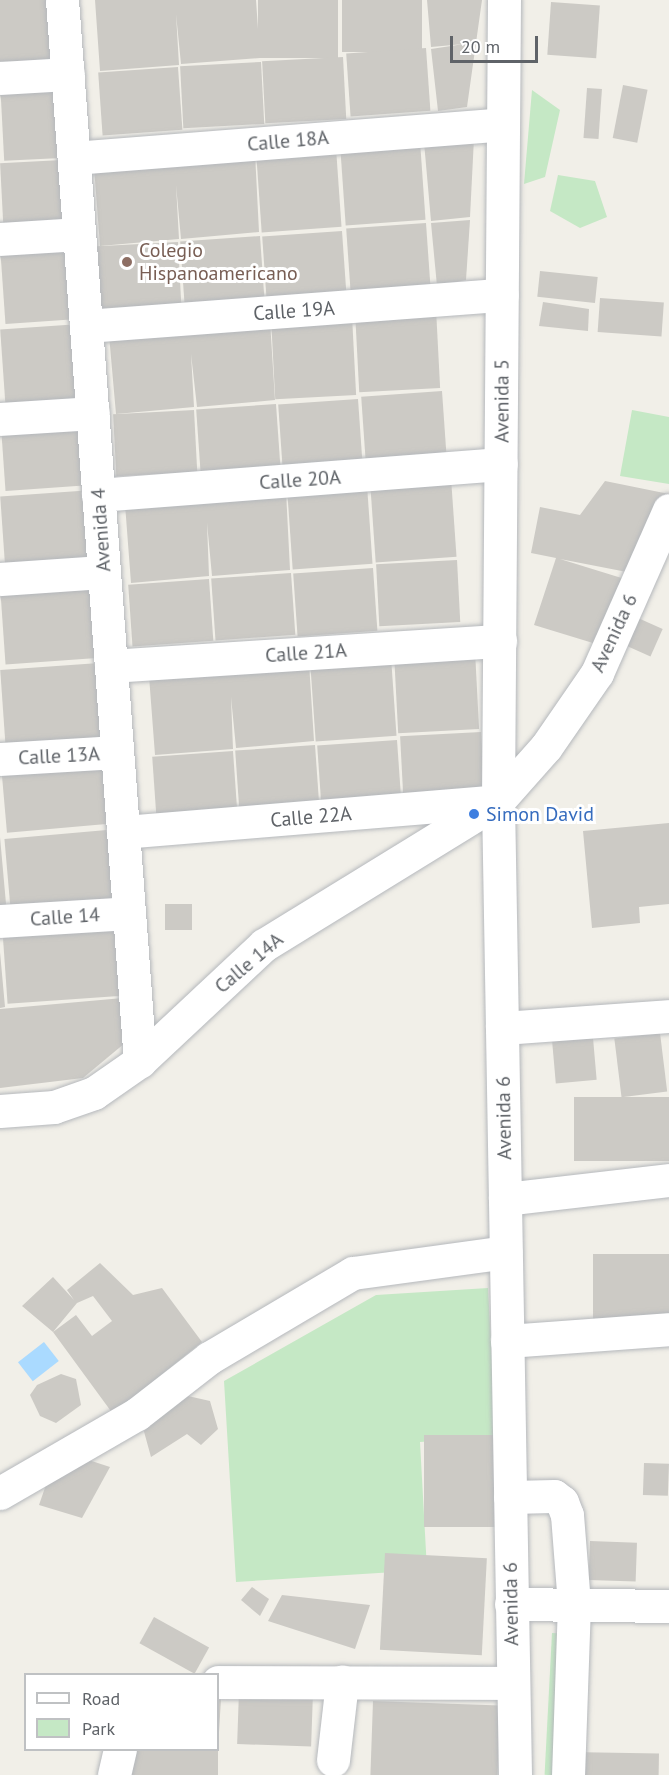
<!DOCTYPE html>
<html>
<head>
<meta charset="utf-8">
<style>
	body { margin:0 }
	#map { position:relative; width:669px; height:1775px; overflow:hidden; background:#f1efe8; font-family:"PT Sans",sans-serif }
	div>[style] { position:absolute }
	.green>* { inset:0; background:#c5e8c5; transform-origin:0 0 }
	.water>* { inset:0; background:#aadaff; transform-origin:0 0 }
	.building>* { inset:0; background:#cccac5; transform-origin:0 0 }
	.roads { filter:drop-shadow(0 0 2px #b5b8bc) drop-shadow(0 0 2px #b5b8bc) }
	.street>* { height:33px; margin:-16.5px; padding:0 16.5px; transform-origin:16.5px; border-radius:16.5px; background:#fff }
	.dots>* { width:16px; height:16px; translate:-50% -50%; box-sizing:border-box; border:3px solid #fff; border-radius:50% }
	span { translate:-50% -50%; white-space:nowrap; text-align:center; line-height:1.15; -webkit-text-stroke:6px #fff; paint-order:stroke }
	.street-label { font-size:20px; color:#5f6368 }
	.education-label { font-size:20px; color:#785e54 }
	.left { translate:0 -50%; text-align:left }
	.shop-label { font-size:20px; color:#366cbe }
	.legend { position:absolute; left:24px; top:1673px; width:195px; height:78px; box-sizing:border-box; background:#fff; border:2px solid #bfc1c3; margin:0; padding:8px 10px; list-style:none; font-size:18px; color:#5f6368 }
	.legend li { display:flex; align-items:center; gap:12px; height:30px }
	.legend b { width:30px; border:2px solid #bfc1c3 }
	.scale { position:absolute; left:450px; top:36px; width:88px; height:27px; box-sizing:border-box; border:3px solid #5f6368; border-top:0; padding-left:8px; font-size:18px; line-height:21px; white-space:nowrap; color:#5f6368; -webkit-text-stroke:4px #fff; paint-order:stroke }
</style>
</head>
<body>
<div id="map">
	<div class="green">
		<div style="clip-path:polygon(532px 90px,560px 110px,545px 177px,524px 184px)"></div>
		<div style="clip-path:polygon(558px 175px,595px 181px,607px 217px,580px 228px,550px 211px)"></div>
		<div style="clip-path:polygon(632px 410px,669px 417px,669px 484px,620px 476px)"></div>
		<div style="clip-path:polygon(488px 1288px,496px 1437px,420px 1442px,427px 1570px,236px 1582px,224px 1381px,376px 1295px)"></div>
		<div style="left:552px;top:1633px;width:19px;height:142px;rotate:3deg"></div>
	</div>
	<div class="water">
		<div style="left:44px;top:1342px;width:24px;height:33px;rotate:52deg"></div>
	</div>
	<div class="building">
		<div style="left:0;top:0;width:53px;height:61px"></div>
		<div style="clip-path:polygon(95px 0,256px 0,260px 58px,181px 64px,176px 14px,179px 65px,100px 71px)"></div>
		<div style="left:258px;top:0;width:80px;height:58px"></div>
		<div style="left:342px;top:0;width:80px;height:52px"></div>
		<div style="clip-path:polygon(427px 0,482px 0,467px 107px,438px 111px,431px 49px,464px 44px,431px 47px)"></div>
		<div style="left:551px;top:2px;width:49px;height:53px;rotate:4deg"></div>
		<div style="left:426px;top:48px;width:63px;height:80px;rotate:86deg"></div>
		<div style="left:343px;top:57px;width:62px;height:81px;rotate:87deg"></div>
		<div style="left:261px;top:62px;width:62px;height:81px;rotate:87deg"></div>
		<div style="left:178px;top:67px;width:63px;height:80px;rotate:86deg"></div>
		<div style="left:57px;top:79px;width:79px;height:57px;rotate:87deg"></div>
		<div style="left:623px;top:85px;width:25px;height:54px;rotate:11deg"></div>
		<div style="left:587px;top:88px;width:15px;height:50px;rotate:4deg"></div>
		<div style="clip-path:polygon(474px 138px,470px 217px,431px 221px,424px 142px)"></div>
		<div style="left:420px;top:141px;width:79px;height:80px;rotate:86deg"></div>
		<div style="left:336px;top:148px;width:79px;height:80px;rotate:86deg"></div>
		<div style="clip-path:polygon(255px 153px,259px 232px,181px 239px,176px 185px,179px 239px,100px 246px,94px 167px)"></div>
		<div style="left:62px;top:160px;width:62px;height:62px;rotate:87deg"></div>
		<div style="clip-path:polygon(470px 220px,466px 280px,437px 286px,431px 223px)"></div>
		<div style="left:426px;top:223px;width:62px;height:80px;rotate:86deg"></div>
		<div style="left:342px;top:231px;width:62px;height:80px;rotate:86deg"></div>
		<div style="left:260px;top:236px;width:62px;height:80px;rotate:86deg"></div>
		<div style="left:178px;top:242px;width:62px;height:81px;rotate:87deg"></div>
		<div style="left:76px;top:243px;width:76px;height:76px;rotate:86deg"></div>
		<div style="left:540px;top:271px;width:58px;height:26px;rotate:6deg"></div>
		<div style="left:600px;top:298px;width:64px;height:34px;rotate:4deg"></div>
		<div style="clip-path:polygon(543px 302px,589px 309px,588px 331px,539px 326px)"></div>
		<div style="left:436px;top:309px;width:79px;height:81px;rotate:87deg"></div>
		<div style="left:352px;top:316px;width:79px;height:81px;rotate:87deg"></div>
		<div style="clip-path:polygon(270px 321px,275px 400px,197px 407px,191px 354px,194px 407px,116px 414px,109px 335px)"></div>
		<div style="left:80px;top:324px;width:76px;height:80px;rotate:86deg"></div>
		<div style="left:442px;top:391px;width:62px;height:81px;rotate:86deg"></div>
		<div style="left:358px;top:399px;width:62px;height:80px;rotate:86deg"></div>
		<div style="left:276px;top:404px;width:62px;height:80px;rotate:86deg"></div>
		<div style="left:89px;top:409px;width:76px;height:89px;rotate:86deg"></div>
		<div style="left:194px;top:410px;width:62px;height:81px;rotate:87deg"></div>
		<div style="left:451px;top:478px;width:79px;height:81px;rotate:86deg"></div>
		<div style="clip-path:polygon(605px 481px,669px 494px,632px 573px,560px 559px,628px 580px,606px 647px,534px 625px,556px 558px,531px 553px,540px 507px,580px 515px)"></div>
		<div style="left:367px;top:485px;width:79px;height:80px;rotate:86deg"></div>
		<div style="left:93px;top:490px;width:76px;height:93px;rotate:86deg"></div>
		<div style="clip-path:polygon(286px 491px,290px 570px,212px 576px,207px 523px,209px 576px,131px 583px,125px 504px)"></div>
		<div style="left:457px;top:560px;width:62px;height:81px;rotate:87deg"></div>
		<div style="left:373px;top:568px;width:63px;height:80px;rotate:86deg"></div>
		<div style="left:291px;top:573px;width:62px;height:80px;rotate:86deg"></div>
		<div style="left:209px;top:579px;width:62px;height:81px;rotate:86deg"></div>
		<div style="left:95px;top:582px;width:76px;height:95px;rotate:86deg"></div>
		<div style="left:638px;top:618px;width:27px;height:30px;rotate:24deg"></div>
		<div style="left:475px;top:651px;width:78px;height:81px;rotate:87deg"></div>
		<div style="left:391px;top:657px;width:79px;height:81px;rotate:86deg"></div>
		<div style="left:99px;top:663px;width:76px;height:99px;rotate:86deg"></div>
		<div style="clip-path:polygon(309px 663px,314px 741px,236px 748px,231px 697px,233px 749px,155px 755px,149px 676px)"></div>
		<div style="left:481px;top:732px;width:62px;height:81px;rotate:87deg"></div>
		<div style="left:397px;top:740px;width:63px;height:80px;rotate:86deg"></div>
		<div style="left:315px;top:745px;width:63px;height:80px;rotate:86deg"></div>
		<div style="left:114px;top:748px;width:75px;height:114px;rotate:85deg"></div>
		<div style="left:233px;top:751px;width:63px;height:81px;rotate:86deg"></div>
		<div style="clip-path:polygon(669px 823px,669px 904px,639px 907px,640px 923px,592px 928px,583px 831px)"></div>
		<div style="left:118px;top:829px;width:76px;height:114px;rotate:85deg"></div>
		<div style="clip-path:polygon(0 837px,7px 915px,0 916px)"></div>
		<div style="left:165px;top:904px;width:27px;height:26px"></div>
		<div style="left:117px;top:920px;width:76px;height:115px;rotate:86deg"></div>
		<div style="clip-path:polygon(0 952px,5px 1007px,0 1008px)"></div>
		<div style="clip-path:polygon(123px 998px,125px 1043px,83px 1078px,0 1088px,0 1009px)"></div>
		<div style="left:660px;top:1033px;width:59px;height:46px;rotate:83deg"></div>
		<div style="left:593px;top:1038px;width:42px;height:41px;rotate:85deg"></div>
		<div style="left:669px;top:1097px;width:64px;height:95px;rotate:90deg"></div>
		<div style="left:669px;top:1254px;width:69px;height:76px;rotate:90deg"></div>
		<div style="clip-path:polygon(100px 1263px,133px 1295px,162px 1288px,202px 1342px,113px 1414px,53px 1332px,76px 1315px,92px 1336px,112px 1321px,93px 1296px,77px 1303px,53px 1332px,22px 1306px,53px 1277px,74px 1300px,67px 1290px)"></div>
		<div style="clip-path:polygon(61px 1374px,76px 1379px,81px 1405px,56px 1423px,40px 1416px,30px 1395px,37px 1385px)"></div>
		<div style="clip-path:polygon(188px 1396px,210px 1401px,218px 1429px,201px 1445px,187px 1434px,151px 1457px,143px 1428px)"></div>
		<div style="left:424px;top:1435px;width:82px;height:92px"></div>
		<div style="clip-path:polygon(58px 1450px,110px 1467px,82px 1518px,39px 1505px)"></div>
		<div style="left:644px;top:1463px;width:25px;height:32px;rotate:2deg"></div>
		<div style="left:590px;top:1541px;width:47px;height:39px;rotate:2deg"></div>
		<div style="left:385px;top:1553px;width:102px;height:97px;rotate:3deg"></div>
		<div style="clip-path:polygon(252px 1587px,269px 1599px,260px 1616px,241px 1600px)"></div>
		<div style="clip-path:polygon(282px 1595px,370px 1605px,355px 1649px,268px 1621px)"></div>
		<div style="left:154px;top:1617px;width:63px;height:30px;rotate:29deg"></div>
		<div style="left:239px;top:1691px;width:74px;height:53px;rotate:2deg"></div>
		<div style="clip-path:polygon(221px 1699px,219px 1732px,218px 1732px,218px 1700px)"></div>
		<div style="left:373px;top:1701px;width:127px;height:74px;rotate:2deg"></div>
		<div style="left:127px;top:1750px;width:91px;height:25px"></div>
		<div style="left:570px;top:1752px;width:89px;height:23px;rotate:1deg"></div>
	</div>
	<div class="roads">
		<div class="street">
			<div style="left:62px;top:0;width:1064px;rotate:85.8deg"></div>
			<div style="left:504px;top:0;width:801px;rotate:90.43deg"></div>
			<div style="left:498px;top:801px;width:974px;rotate:89deg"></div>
			<div style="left:0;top:78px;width:68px;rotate:-3.4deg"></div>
			<div style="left:74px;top:158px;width:430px;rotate:-4.5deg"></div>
			<div style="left:0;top:239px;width:79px;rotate:-3.6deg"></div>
			<div style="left:86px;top:326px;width:417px;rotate:-4.3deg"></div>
			<div style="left:0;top:419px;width:93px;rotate:-3.7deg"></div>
			<div style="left:98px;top:495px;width:404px;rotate:-4.4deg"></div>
			<div style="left:0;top:579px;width:104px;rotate:-3.9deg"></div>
			<div style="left:111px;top:666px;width:390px;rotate:-3.7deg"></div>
			<div style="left:0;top:759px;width:117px;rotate:-3.4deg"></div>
			<div style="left:123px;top:832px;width:369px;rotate:-4.7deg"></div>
			<div style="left:0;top:921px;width:129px;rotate:-3.5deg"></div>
			<div style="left:502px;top:1028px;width:167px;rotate:-4.1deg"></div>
			<div style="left:0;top:1111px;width:54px;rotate:-4.2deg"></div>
			<div style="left:54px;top:1107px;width:42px;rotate:-19.3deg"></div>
			<div style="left:94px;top:1093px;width:56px;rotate:-34.8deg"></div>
			<div style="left:140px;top:1061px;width:170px;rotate:-43.1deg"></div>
			<div style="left:264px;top:945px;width:275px;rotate:-31.6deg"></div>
			<div style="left:498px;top:801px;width:72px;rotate:-48.4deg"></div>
			<div style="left:546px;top:747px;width:90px;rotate:-55.4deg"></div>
			<div style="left:597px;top:673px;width:178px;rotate:-66.2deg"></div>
			<div style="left:505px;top:1199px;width:165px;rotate:-6.6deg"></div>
			<div style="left:507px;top:1341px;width:162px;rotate:-4.2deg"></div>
			<div style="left:0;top:1493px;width:158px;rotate:-30deg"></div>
			<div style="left:137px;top:1414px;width:91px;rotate:-37.9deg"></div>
			<div style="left:209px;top:1358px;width:167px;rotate:-30.6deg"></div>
			<div style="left:353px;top:1273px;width:154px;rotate:-7.8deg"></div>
			<div style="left:510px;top:1497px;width:44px;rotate:-1.3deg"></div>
			<div style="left:554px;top:1496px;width:10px;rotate:37deg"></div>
			<div style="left:562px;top:1502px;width:14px;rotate:69deg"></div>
			<div style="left:567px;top:1515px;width:89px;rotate:85.5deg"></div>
			<div style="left:574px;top:1604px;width:171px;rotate:92deg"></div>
			<div style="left:511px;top:1604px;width:158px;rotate:0.7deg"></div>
			<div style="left:218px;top:1682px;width:295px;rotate:0.2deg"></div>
			<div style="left:333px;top:1760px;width:79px;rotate:-83.4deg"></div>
			<div style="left:114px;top:1775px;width:26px;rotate:-77deg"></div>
		</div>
	</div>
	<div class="dots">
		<div style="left:127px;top:262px;background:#8d6e63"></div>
		<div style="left:474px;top:814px;background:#3f7fe0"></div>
	</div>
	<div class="street-label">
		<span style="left:288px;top:141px;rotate:-5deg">Calle 18A</span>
		<span style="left:294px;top:311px;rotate:-4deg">Calle 19A</span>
		<span style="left:502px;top:401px;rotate:-90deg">Avenida 5</span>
		<span style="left:300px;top:480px;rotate:-4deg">Calle 20A</span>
		<span style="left:101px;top:530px;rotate:-94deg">Avenida 4</span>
		<span style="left:614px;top:633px;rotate:-65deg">Avenida 6</span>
		<span style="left:306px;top:653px;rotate:-4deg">Calle 21A</span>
		<span style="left:59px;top:756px;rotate:-3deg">Calle 13A</span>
		<span style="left:311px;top:817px;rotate:-5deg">Calle 22A</span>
		<span style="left:65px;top:917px;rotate:-4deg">Calle 14</span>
		<span style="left:249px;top:963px;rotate:-40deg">Calle 14A</span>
		<span style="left:504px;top:1118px;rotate:-91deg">Avenida 6</span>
		<span style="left:511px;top:1604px;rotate:-91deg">Avenida 6</span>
	</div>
	<div class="education-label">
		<span class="left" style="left:139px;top:262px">Colegio<br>Hispanoamericano</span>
	</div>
	<div class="shop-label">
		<span class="left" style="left:486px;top:814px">Simon David</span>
	</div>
	<ul class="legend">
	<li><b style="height:8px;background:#fff"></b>Road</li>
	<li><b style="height:16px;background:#c5e8c5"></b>Park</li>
	</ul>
	<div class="scale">20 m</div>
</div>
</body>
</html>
